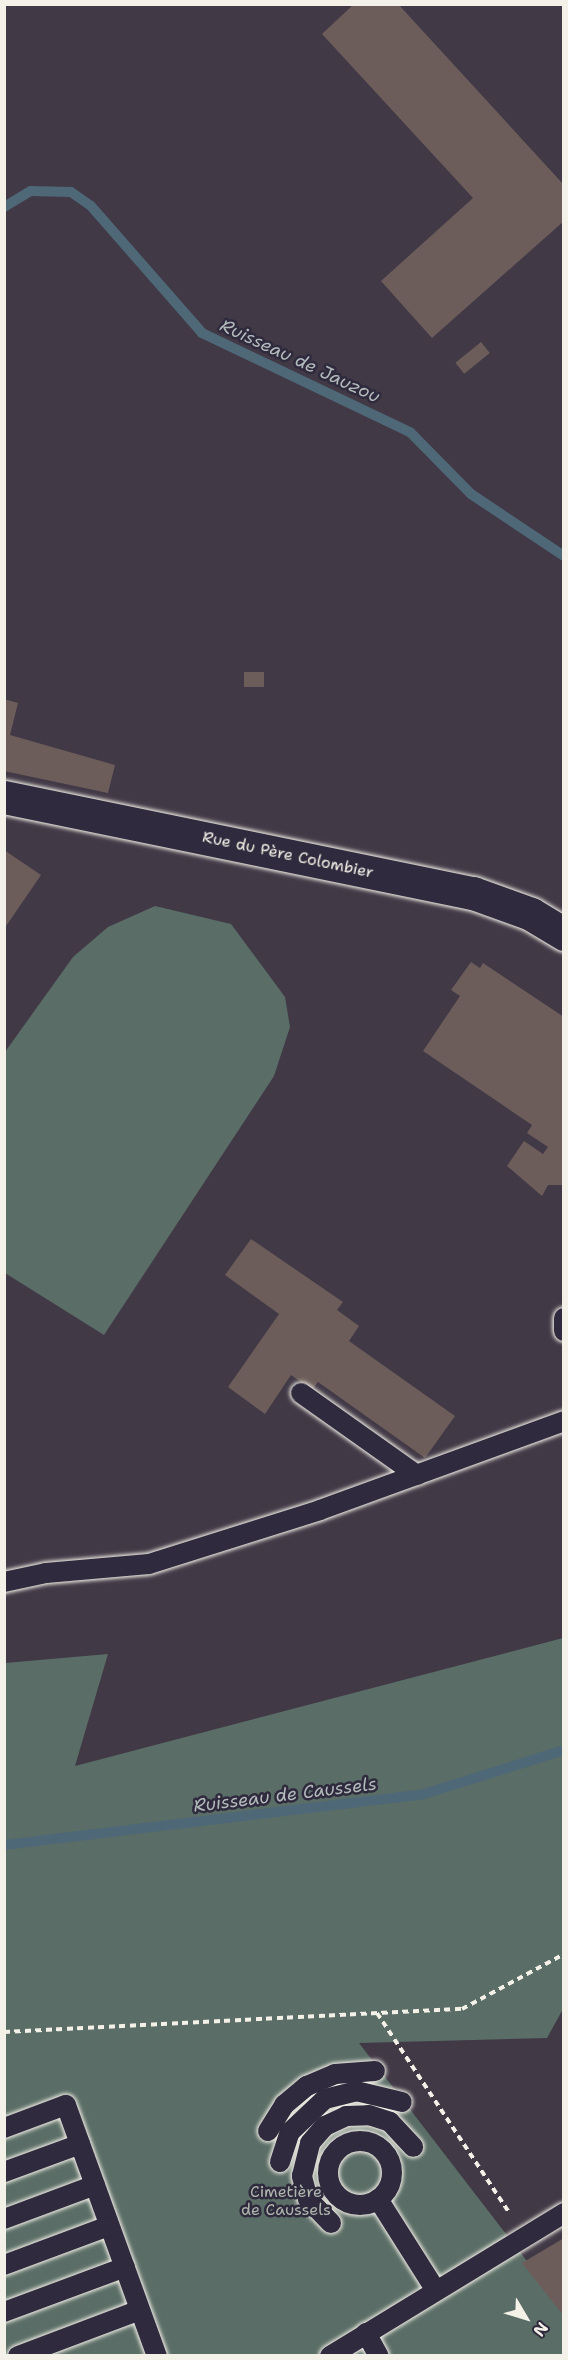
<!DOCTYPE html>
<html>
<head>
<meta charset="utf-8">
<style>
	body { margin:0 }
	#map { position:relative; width:568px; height:2360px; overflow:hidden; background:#413946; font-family:"Shantell Sans",sans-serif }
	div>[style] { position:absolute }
	.green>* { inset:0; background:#5a6d66 }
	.stream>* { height:10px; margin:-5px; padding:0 5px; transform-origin:5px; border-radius:5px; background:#4f6878 }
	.building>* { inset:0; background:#6c5d5a; transform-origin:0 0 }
	.path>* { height:4px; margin-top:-2px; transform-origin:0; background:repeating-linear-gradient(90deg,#f4f1e8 0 6px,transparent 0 10.5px) }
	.roads { filter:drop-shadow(0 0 2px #f4f1e8) drop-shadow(0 0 2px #f4f1e8) }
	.lane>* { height:20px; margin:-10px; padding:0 10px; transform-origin:10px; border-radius:10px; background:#2f2a3d }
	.lane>.ring { margin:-10px; padding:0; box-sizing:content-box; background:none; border:20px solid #2f2a3d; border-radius:50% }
	.street>* { height:33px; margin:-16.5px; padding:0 16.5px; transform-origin:16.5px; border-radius:16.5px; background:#2f2a3d }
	span { translate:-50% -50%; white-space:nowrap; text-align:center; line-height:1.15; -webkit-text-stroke:5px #2f2a3d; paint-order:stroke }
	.street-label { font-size:16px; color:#f4f1e8 }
	.park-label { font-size:16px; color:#afb6ae }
	.water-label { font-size:18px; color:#b2babb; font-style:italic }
	.frame { position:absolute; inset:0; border:6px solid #f4f1e8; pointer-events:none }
	.north { position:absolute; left:496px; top:2288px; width:60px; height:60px; -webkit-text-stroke:4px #2f2a3d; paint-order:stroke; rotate:128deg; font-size:16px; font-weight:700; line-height:24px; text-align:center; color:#f4f1e8 }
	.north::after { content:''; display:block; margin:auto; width:21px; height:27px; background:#f4f1e8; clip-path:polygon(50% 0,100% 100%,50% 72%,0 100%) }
</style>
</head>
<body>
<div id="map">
	<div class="green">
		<div style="clip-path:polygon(155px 906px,231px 924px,285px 997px,290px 1027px,274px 1076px,104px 1335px,5px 1273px,5px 1052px,73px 957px,108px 927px)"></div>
		<div style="clip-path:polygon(563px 1638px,563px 2009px,547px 2038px,359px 2043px,563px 2308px,563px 2355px,5px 2356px,5px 1663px,108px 1654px,75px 1766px)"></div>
	</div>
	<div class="stream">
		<div style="left:4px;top:207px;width:31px;rotate:-31deg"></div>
		<div style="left:31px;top:191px;width:40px;rotate:1.4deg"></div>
		<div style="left:71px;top:192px;width:24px;rotate:35deg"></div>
		<div style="left:91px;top:206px;width:169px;rotate:48.8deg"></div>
		<div style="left:202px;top:333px;width:230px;rotate:25.5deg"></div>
		<div style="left:410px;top:432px;width:87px;rotate:45.5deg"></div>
		<div style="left:471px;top:494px;width:112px;rotate:33.7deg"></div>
		<div style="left:4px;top:1845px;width:423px;rotate:-6.9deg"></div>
		<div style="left:424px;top:1794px;width:147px;rotate:-17.4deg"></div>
	</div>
	<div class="building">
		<div style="clip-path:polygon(354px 4px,398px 4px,564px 185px,564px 221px,432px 338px,381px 281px,473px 198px,322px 34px)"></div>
		<div style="left:481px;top:342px;width:14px;height:33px;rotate:51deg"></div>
		<div style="left:264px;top:672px;width:15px;height:20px;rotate:90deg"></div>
		<div style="clip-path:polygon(4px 699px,18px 703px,10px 735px,115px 765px,108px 793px,4px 771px)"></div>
		<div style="clip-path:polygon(4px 850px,41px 875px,4px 929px)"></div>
		<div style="clip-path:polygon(471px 962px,480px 968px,483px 963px,564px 1017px,564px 1185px,548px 1185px,542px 1196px,507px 1166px,524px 1141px,543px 1154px,548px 1147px,527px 1133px,532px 1125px,423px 1051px,460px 996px,451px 990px)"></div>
		<div style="clip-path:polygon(251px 1239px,343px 1302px,337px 1310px,359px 1326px,349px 1341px,455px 1416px,425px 1458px,318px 1382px,312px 1390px,291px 1375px,265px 1414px,228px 1387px,279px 1314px,225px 1275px)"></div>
		<div style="clip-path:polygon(564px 2238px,564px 2316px,522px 2263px)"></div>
	</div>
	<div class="path">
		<div style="left:377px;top:2013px;width:241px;rotate:56.5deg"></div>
		<div style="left:4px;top:2032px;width:459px;rotate:-2.9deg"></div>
		<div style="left:462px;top:2009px;width:116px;rotate:-28.3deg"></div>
	</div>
	<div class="roads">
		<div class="lane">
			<div style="left:564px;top:1318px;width:13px;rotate:90deg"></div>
			<div style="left:301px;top:1393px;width:142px;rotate:35.3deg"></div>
			<div style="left:4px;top:1582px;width:43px;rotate:-12.1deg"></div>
			<div style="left:46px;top:1573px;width:103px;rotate:-5deg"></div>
			<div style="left:149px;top:1564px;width:179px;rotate:-17.5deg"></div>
			<div style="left:320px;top:1510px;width:260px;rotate:-20deg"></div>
			<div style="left:4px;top:2128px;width:66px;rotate:-20.4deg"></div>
			<div style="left:66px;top:2105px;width:267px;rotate:70.1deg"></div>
			<div style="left:268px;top:2131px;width:31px;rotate:-58deg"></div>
			<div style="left:284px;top:2105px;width:30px;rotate:-40deg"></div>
			<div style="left:307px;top:2086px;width:30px;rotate:-23deg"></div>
			<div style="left:335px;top:2074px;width:40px;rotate:-4.3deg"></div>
			<div class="ring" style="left:328px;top:2141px;width:44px;height:44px"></div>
			<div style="left:280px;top:2162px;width:32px;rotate:-72deg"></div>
			<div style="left:290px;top:2132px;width:48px;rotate:-43.3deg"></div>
			<div style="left:325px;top:2099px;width:32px;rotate:-14deg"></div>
			<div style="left:356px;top:2091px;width:47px;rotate:13.4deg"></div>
			<div style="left:4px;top:2172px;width:81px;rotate:-20.2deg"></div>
			<div style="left:378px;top:2199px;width:107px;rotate:57.7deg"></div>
			<div style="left:4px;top:2219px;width:97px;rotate:-20.5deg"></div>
			<div style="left:331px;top:2223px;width:33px;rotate:-134deg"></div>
			<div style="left:308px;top:2199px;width:24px;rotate:-105deg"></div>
			<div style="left:302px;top:2176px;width:34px;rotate:-76deg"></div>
			<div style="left:310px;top:2143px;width:23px;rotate:-49deg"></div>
			<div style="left:325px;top:2126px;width:23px;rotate:-25deg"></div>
			<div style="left:346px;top:2116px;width:23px;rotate:-2deg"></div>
			<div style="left:369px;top:2115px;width:22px;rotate:18deg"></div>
			<div style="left:390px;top:2122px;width:34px;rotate:47deg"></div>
			<div style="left:4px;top:2265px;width:112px;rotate:-20.4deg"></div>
			<div style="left:4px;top:2312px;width:129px;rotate:-20.4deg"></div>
			<div style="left:366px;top:2333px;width:26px;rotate:61deg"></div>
			<div style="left:18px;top:2356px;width:130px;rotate:-20.7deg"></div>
			<div style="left:330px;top:2356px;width:274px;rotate:-31.4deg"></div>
		</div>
		<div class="street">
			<div style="left:4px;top:797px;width:479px;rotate:11.6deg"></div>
			<div style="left:473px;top:893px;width:62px;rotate:19.9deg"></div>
			<div style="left:531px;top:914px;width:39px;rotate:31deg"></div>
		</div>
	</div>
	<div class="street-label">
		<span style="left:288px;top:855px;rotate:12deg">Rue du Père Colombier</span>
	</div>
	<div class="park-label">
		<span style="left:286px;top:2201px">Cimetière<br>de Caussels</span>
	</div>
	<div class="water-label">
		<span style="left:300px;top:361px;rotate:25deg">Ruisseau de Jauzou</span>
		<span style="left:285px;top:1795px;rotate:-7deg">Ruisseau de Caussels</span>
	</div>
	<div class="frame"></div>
	<div class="north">N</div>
</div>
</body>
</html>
